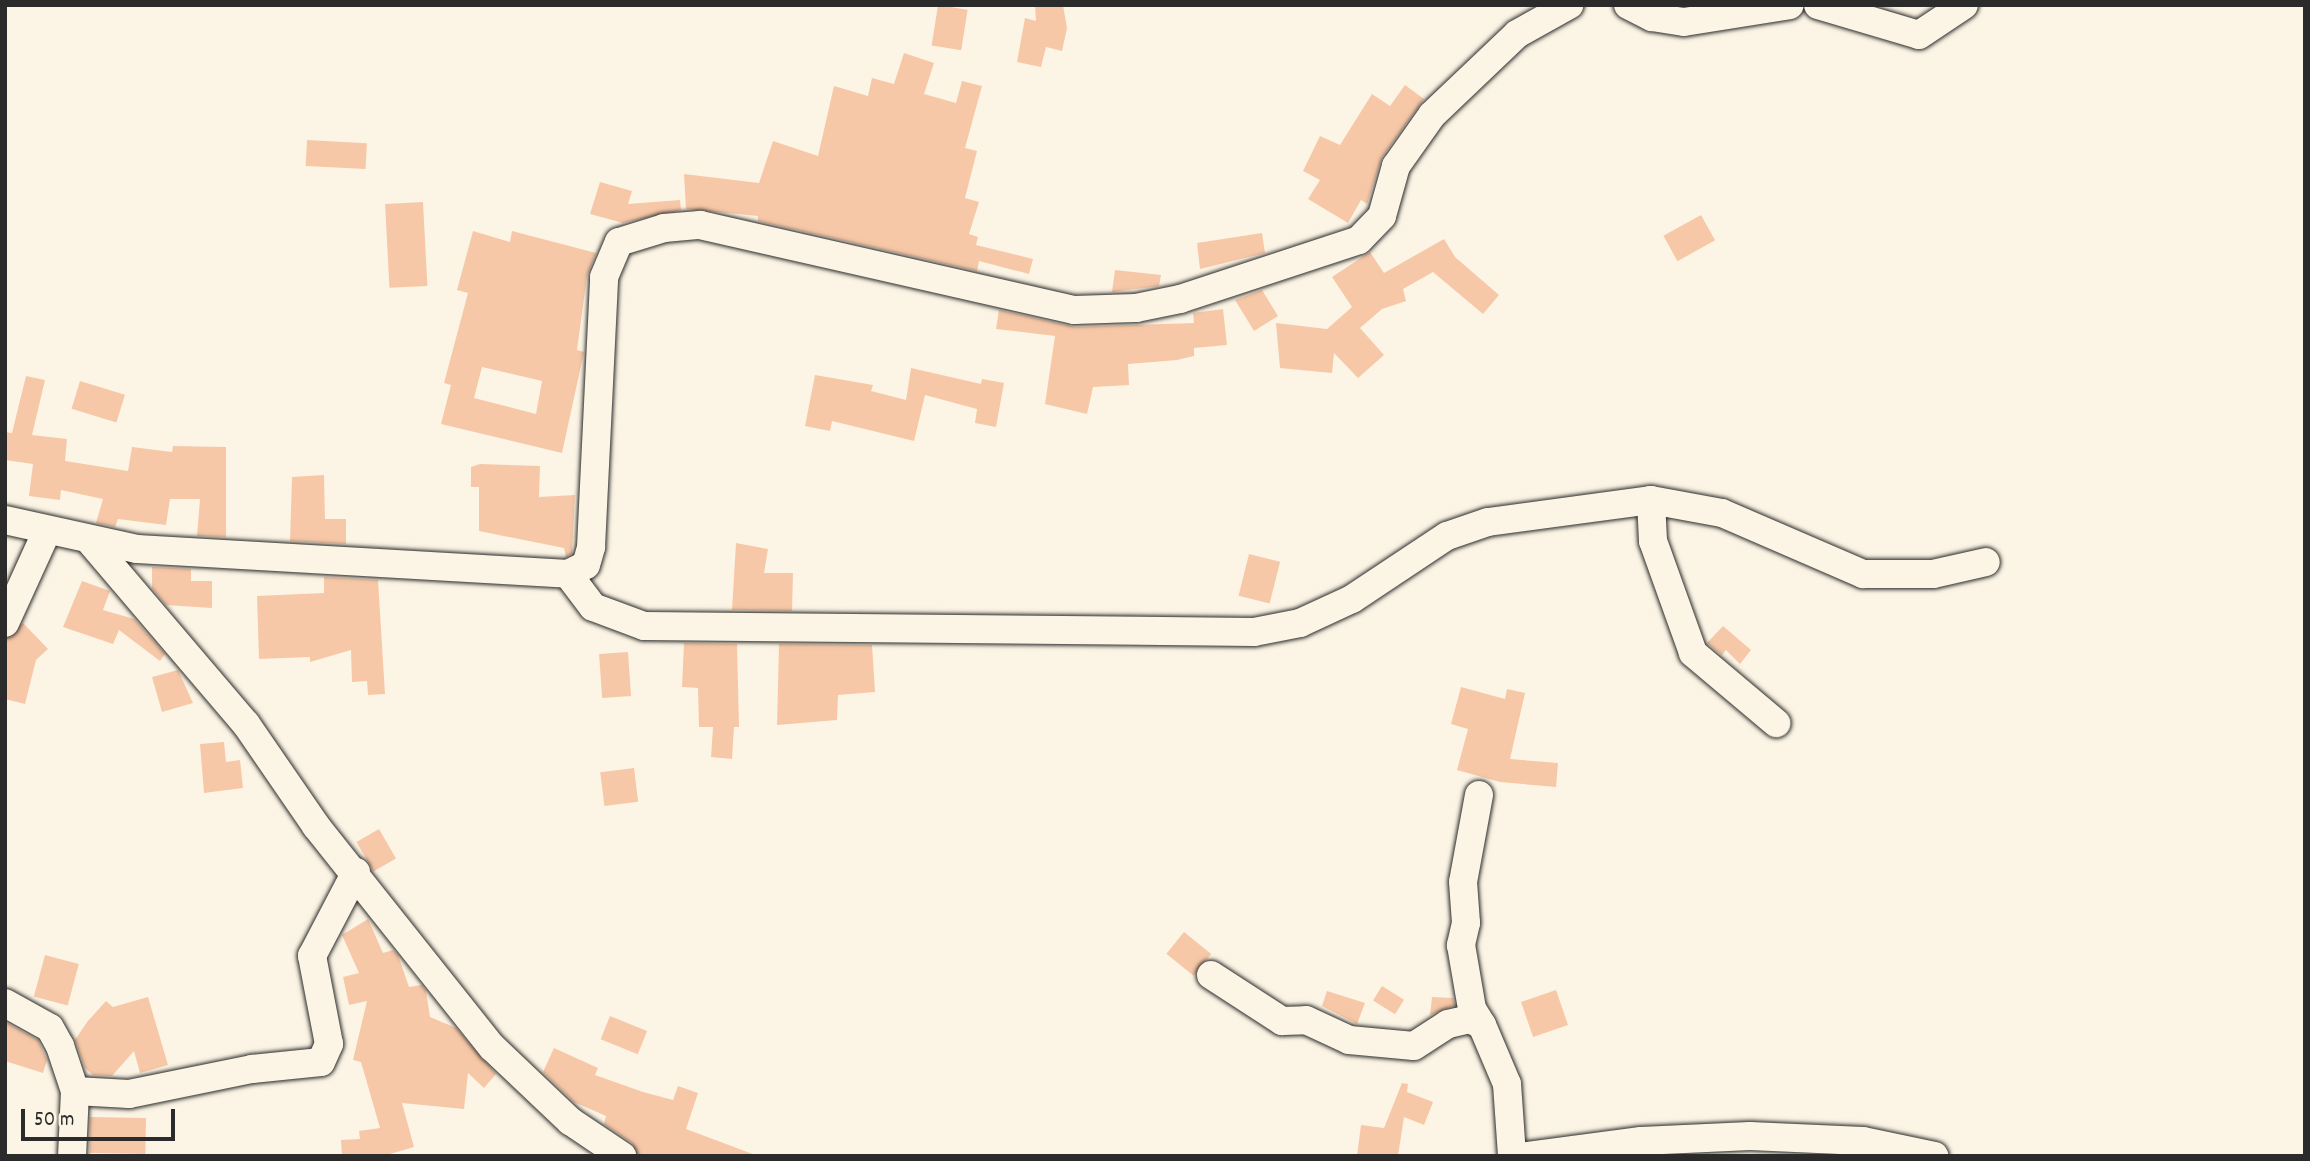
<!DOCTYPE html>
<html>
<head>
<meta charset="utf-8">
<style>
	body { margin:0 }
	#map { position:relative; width:2310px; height:1161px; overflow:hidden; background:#fcf5e5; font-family:Dekko,sans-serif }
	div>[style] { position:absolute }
	.building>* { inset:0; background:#f7c8a7; transform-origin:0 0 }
	.roads { filter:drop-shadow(0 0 2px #2b2b2b) drop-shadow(0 0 2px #2b2b2b) }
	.minor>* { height:28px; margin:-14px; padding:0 14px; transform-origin:14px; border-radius:14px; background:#fcf5e5 }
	span { translate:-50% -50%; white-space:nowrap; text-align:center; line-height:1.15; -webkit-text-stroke:6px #fcf5e5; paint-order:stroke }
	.frame { position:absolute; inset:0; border:7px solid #2b2b2b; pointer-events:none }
	.scale { position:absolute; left:21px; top:1109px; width:154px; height:32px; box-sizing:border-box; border:4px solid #2b2b2b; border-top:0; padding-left:9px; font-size:21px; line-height:24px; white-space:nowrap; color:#2b2b2b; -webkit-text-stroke:5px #fcf5e5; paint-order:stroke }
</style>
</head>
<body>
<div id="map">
	<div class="building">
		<div style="left:938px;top:5px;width:30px;height:41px;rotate:9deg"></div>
		<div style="clip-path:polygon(1035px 5px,1063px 5px,1067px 28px,1062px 51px,1046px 47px,1041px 67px,1017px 62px,1025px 18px,1036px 21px)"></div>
		<div style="clip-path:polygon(904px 53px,934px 63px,924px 94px,956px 103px,962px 81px,982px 86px,965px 148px,977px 151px,965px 198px,979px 202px,969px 234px,978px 237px,976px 245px,1033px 259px,1029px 274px,979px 261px,977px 271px,758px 221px,758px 216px,686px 209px,684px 174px,759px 183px,773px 141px,818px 156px,834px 86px,868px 96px,872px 78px,894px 84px)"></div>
		<div style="clip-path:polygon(1405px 85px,1424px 99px,1382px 157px,1367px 204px,1361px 200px,1348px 223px,1308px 199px,1320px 180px,1303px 171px,1320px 136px,1340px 145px,1372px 94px,1390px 106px)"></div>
		<div style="left:307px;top:140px;width:60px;height:26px;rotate:3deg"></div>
		<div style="clip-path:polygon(600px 182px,632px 191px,628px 204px,680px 200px,681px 210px,623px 223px,590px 214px)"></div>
		<div style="left:423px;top:202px;width:84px;height:38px;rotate:87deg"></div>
		<div style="left:1701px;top:215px;width:29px;height:43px;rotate:61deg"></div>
		<div style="clip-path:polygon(evenodd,473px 231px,510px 242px,512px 231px,596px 253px,587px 276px,577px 350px,584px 352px,562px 453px,441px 424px,451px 385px,444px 383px,468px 293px,457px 290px,473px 231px,482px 367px,542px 381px,536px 414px,474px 398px,482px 367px)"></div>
		<div style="clip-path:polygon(1262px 233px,1265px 253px,1200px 269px,1197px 243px)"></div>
		<div style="clip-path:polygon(1444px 239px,1455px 257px,1499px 295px,1483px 314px,1433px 272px,1403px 289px,1406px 301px,1382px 309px,1360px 328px,1384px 355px,1358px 378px,1334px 353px,1332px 373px,1280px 368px,1276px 323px,1327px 329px,1352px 307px,1332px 277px,1370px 252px,1384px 273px)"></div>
		<div style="clip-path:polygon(1115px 270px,1161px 275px,1159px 286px,1112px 292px)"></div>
		<div style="clip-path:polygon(1262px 290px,1278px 316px,1254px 331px,1235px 300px)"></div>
		<div style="clip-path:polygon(1223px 309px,1227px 345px,1194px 348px,1194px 356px,1177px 360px,1128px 364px,1129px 385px,1093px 387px,1087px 414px,1045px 404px,1055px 336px,996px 329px,999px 310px,1075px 327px,1194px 323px,1193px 313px)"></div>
		<div style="clip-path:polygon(911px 368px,981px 384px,982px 379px,1004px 383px,996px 427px,975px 423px,977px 409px,925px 395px,914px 441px,832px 421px,830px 431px,805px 426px,815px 375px,873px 385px,871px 391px,906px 400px)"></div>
		<div style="clip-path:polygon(26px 376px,45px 380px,32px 435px,67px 439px,65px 461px,128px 471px,132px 447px,172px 452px,173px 446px,226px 447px,226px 537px,197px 536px,200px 499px,170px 499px,166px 525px,118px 519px,115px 527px,96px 523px,103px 499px,61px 490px,60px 500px,29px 496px,33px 464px,5px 460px,5px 432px,12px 433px)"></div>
		<div style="left:80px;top:381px;width:47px;height:29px;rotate:17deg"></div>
		<div style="clip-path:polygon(480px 464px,540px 466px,539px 497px,575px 495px,572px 553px,566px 557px,564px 548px,479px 531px,479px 487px,471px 487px,471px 467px)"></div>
		<div style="clip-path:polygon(324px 475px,325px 519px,346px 519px,346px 544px,290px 541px,292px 477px)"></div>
		<div style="clip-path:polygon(736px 543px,768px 549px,764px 573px,793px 573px,792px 611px,732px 610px)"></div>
		<div style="left:1249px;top:554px;width:32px;height:43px;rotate:14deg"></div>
		<div style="clip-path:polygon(152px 567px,191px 569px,191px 581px,212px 581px,212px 608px,166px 605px,152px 588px)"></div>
		<div style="clip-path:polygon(324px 577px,378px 580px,385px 694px,368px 695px,367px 681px,352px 682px,351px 650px,310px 662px,310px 657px,259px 659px,257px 596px,324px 593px)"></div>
		<div style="clip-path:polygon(82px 581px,110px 591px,103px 610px,134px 619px,165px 654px,160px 661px,119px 630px,113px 644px,63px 627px)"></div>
		<div style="clip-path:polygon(23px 623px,48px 649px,36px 660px,25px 704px,5px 699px,5px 639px)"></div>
		<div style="clip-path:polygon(1723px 626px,1751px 650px,1740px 664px,1726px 650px,1722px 655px,1707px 643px)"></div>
		<div style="clip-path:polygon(684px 643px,737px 644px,739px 727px,734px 727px,732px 759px,711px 757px,713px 727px,699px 727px,698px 688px,682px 687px)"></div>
		<div style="clip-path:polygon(779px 644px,872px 645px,875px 692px,838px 695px,837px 720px,777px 725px)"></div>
		<div style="left:628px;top:652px;width:44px;height:29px;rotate:86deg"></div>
		<div style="clip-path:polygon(178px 670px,193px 703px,162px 712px,152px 677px)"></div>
		<div style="clip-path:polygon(1461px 687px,1505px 699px,1507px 689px,1525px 693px,1510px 759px,1558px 763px,1556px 787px,1500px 782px,1457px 770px,1468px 729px,1451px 724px)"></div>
		<div style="clip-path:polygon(224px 742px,226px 762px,240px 760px,243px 788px,204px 793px,200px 744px)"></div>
		<div style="left:634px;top:768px;width:34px;height:34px;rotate:83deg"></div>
		<div style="left:379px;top:829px;width:34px;height:26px;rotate:60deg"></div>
		<div style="clip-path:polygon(368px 919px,383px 953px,393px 950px,398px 955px,409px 987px,422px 985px,426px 991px,430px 1017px,456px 1028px,496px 1074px,484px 1088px,468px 1073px,464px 1109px,402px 1103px,414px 1147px,383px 1156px,342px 1156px,341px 1140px,360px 1139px,359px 1131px,380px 1128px,361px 1062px,353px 1060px,367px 1001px,349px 1005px,343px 977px,359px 973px,342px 935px)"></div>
		<div style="left:1184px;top:932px;width:35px;height:28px;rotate:39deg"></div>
		<div style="left:45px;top:955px;width:35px;height:43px;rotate:15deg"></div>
		<div style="left:1382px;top:986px;width:26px;height:17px;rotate:32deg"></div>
		<div style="left:1556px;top:990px;width:37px;height:37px;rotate:71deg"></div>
		<div style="clip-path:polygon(1327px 991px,1365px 1003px,1357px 1024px,1322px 1006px)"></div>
		<div style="clip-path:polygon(148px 997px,168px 1065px,140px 1073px,134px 1051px,112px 1076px,93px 1075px,85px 1068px,75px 1040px,87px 1022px,106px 1001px,113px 1007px)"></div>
		<div style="clip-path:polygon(1432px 997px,1453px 998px,1455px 1005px,1430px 1015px)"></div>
		<div style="left:610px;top:1016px;width:40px;height:25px;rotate:22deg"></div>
		<div style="clip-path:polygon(5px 1022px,38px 1040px,47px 1060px,43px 1073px,5px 1061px)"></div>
		<div style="clip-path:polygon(554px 1048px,598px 1068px,595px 1075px,643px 1092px,673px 1100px,678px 1086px,698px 1093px,686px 1129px,758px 1156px,638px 1156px,632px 1143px,604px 1124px,606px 1116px,574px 1102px,543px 1072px)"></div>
		<div style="clip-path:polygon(1402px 1083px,1408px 1084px,1407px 1092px,1433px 1102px,1424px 1125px,1404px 1117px,1398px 1156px,1357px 1156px,1361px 1125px,1384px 1128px)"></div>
		<div style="left:90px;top:1117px;width:56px;height:36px;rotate:1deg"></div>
	</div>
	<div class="roads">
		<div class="minor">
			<div style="left:1628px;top:5px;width:27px;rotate:27deg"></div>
			<div style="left:1652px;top:17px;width:32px;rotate:9deg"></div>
			<div style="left:1684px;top:22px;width:107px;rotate:-9.1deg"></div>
			<div style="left:1818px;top:5px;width:105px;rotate:16.5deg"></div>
			<div style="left:1919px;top:35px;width:54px;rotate:-33.7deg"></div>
			<div style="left:1651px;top:500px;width:41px;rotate:87.2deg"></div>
			<div style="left:1653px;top:541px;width:119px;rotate:70.3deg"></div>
			<div style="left:1693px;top:653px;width:109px;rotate:40.1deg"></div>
			<div style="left:5px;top:520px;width:135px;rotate:12.4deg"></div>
			<div style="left:137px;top:549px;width:432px;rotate:3.3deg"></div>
			<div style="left:568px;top:574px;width:20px;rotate:-27deg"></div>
			<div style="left:586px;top:565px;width:19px;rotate:-74deg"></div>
			<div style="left:591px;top:547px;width:270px;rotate:-87.2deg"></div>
			<div style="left:604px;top:277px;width:38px;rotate:-67deg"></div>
			<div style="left:619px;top:242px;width:47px;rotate:-17.3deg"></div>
			<div style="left:664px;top:228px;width:36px;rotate:-5deg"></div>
			<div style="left:700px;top:225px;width:384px;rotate:12.8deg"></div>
			<div style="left:1074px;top:310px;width:62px;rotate:-1.8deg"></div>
			<div style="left:1136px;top:308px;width:45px;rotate:-11.6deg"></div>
			<div style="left:1180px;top:299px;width:188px;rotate:-18.2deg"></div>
			<div style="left:1359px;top:240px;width:33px;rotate:-46deg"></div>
			<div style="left:1382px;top:216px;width:52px;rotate:-74.4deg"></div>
			<div style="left:1396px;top:166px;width:62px;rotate:-54.8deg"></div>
			<div style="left:1432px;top:115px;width:117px;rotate:-43.6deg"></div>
			<div style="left:1517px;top:34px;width:60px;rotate:-29.1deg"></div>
			<div style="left:90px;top:541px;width:240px;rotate:49.6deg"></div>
			<div style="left:246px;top:724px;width:124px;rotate:55.5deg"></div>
			<div style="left:316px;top:826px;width:283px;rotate:51.5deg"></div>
			<div style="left:492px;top:1047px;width:108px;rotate:43.5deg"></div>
			<div style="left:570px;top:1121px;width:63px;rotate:33.9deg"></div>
			<div style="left:568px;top:574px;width:41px;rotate:52.9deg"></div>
			<div style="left:593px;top:607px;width:54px;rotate:20.4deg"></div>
			<div style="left:644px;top:626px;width:610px;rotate:0.56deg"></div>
			<div style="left:1254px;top:632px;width:47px;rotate:-11.1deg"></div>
			<div style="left:1300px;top:623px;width:57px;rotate:-24.8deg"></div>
			<div style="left:1352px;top:599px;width:114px;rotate:-33.6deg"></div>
			<div style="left:1447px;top:536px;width:43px;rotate:-18.9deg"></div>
			<div style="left:1488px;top:522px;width:164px;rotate:-7.7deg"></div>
			<div style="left:1651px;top:500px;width:72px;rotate:10.4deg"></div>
			<div style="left:1722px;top:513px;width:154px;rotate:23.4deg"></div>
			<div style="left:1863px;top:574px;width:70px"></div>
			<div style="left:1933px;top:574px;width:54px;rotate:-12.8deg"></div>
			<div style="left:5px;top:623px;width:101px;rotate:-65.5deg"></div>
			<div style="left:1479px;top:795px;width:88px;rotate:100.4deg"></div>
			<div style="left:1463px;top:882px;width:41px;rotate:85.8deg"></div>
			<div style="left:1466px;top:923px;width:23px;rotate:103deg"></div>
			<div style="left:1461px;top:945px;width:65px;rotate:80.2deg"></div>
			<div style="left:1472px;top:1009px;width:19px;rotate:58deg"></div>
			<div style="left:1211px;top:975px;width:85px;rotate:32.9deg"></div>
			<div style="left:1282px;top:1021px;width:24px;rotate:-2deg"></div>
			<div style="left:1306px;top:1020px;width:47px;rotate:24.9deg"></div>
			<div style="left:1349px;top:1040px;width:65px;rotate:5.3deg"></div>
			<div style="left:1414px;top:1046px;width:40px;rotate:-32.9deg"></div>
			<div style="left:1448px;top:1024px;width:23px;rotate:-13deg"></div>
			<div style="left:1470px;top:1019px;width:13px;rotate:27deg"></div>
			<div style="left:1482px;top:1025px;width:64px;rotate:67deg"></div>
			<div style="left:1507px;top:1084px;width:72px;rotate:86deg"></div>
			<div style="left:5px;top:1003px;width:51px;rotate:29.1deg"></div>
			<div style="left:50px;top:1028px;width:21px;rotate:61deg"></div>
			<div style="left:60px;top:1046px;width:47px;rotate:71.6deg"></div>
			<div style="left:75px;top:1091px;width:65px;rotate:92.6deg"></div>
			<div style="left:75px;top:1091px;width:54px;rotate:3.2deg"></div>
			<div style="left:129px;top:1094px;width:126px;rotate:-11.5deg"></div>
			<div style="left:252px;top:1069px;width:69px;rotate:-5.8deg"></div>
			<div style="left:321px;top:1062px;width:20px;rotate:-66deg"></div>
			<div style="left:329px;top:1044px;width:90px;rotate:-100.9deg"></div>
			<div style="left:312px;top:956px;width:95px;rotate:-62.4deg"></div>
			<div style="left:1528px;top:1156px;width:114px;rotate:-7.6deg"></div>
			<div style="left:1641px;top:1141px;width:109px;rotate:-2.6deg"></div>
			<div style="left:1750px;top:1136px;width:113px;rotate:2.5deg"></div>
			<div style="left:1863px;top:1141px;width:73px;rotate:11.9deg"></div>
		</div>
	</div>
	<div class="frame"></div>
	<div class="scale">50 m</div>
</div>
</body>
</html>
